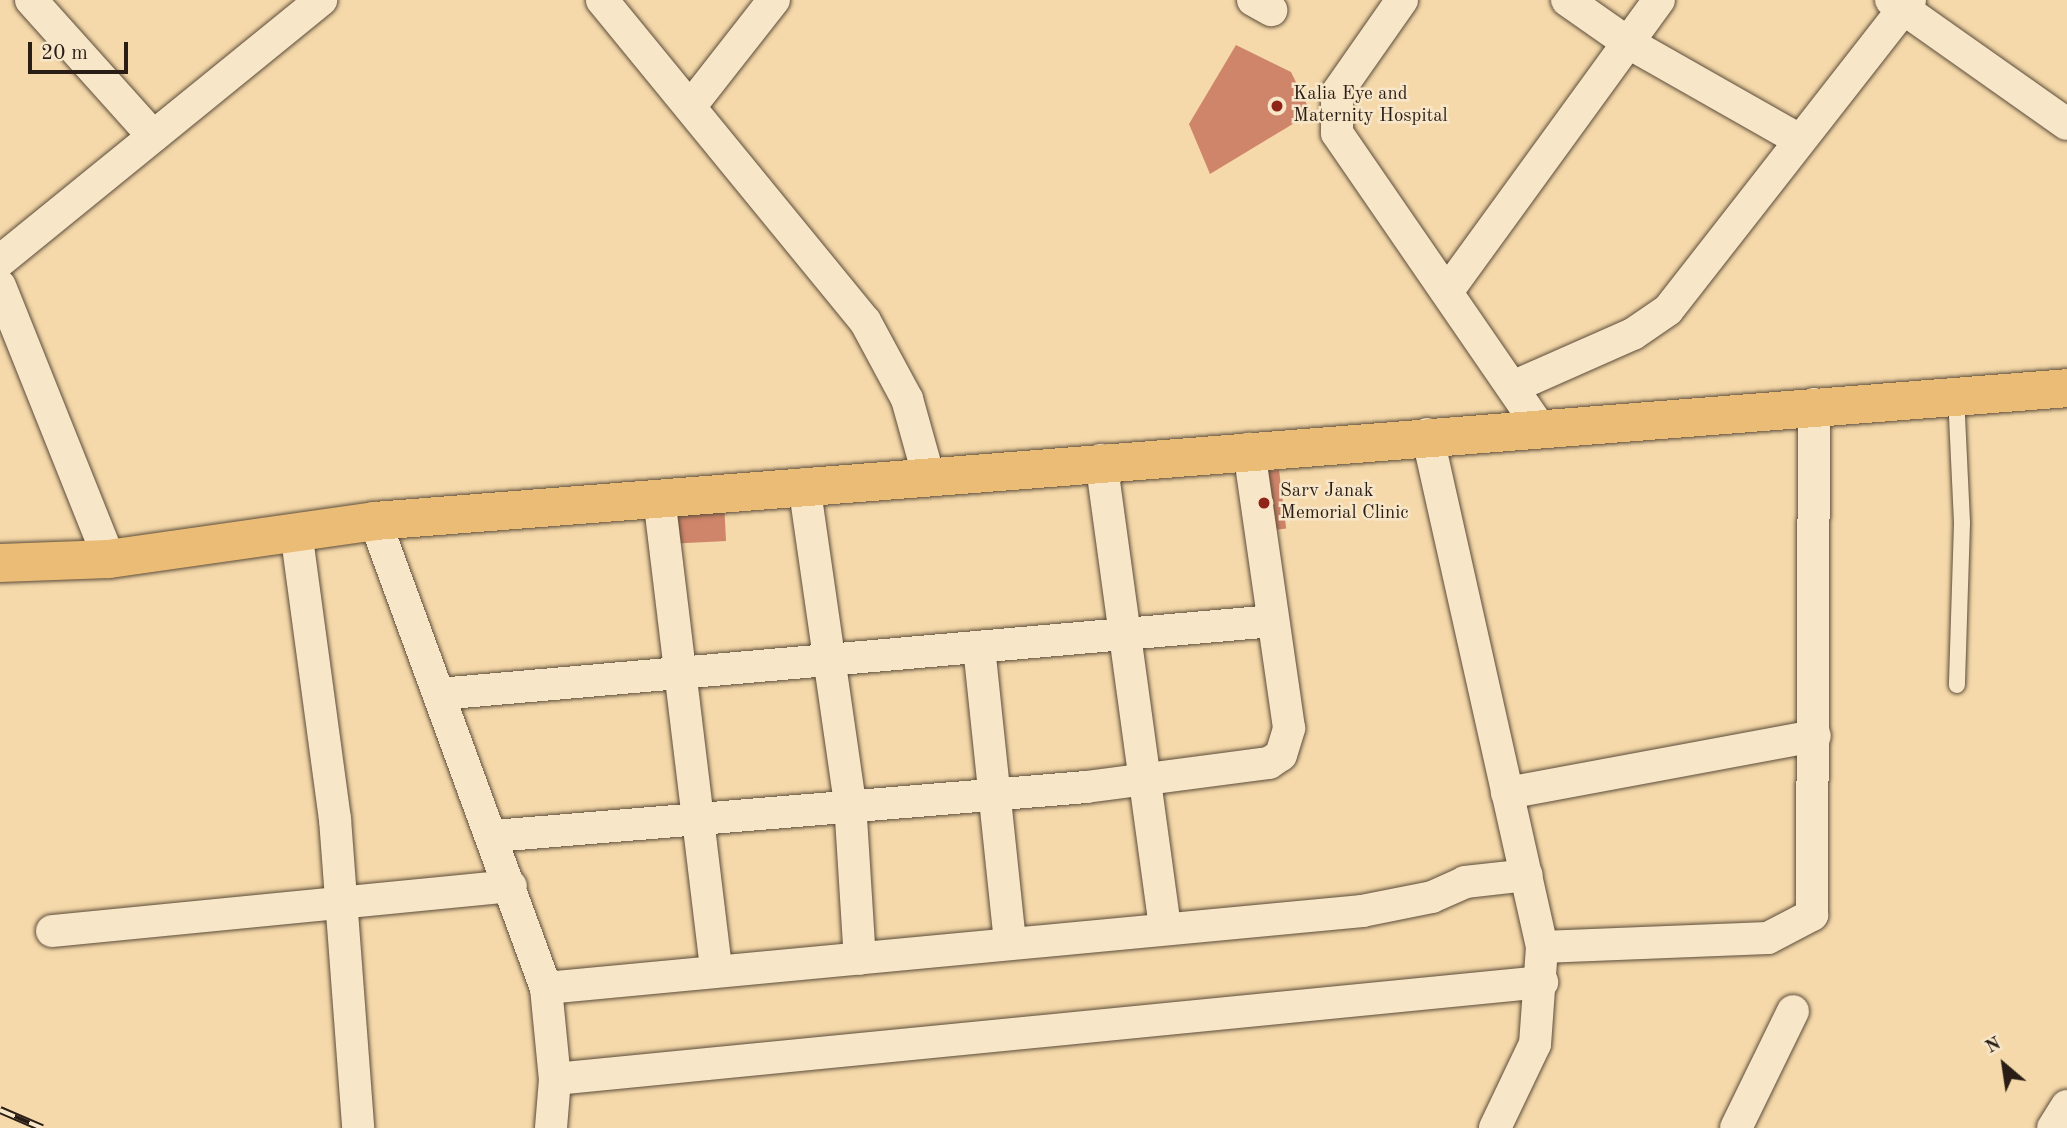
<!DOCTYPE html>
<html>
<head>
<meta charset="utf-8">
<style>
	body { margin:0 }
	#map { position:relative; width:2067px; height:1128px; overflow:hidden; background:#f5d9aa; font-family:"Old Standard TT",serif }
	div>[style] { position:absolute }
	.building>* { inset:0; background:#cf8569; transform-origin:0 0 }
	.roads { filter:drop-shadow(0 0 2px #5c4c3a) drop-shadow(0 0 2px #5c4c3a) }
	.lane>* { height:16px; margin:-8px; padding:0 8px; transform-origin:8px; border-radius:8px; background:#f8e6c8 }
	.street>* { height:32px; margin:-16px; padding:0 16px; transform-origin:16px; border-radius:16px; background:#f8e6c8 }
	.primary>* { height:38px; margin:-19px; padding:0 19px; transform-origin:19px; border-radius:19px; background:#eabc75 }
	.rail>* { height:8px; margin-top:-4px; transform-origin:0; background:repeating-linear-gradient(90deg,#f8e6c8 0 16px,#291d15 0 32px); box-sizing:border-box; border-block:2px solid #291d15 }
	.dots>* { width:19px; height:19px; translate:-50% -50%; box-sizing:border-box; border:4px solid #f8e6c8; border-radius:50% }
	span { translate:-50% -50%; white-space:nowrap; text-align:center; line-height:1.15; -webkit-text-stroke:5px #f8e6c8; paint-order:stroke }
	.poi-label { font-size:19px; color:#291d15 }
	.left { translate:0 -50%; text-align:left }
	.north { position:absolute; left:1969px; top:1030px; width:70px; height:70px; -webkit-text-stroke:5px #f8e6c8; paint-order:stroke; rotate:331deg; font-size:19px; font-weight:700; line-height:28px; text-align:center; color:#291d15 }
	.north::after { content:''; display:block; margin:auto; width:24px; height:32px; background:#291d15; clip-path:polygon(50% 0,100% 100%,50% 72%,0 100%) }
	.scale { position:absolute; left:28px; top:42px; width:100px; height:32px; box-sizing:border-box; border:4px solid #291d15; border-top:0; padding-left:9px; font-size:21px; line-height:24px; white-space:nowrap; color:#291d15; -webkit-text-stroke:5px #f8e6c8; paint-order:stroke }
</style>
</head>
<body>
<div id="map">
	<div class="building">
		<div style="clip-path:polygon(1236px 45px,1291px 72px,1311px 113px,1210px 174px,1189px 124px)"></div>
		<div style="left:1279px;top:470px;width:59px;height:33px;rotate:83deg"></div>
		<div style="left:724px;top:502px;width:39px;height:59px;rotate:87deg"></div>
	</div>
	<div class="roads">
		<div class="lane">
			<div style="left:1956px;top:395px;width:128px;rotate:87.3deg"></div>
			<div style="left:1962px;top:523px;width:162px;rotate:91.8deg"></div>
		</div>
		<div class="street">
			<div style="left:31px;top:0;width:183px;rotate:48.1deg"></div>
			<div style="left:602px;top:0;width:415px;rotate:50.7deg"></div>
			<div style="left:865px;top:321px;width:89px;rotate:61.7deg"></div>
			<div style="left:907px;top:399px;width:78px;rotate:74.4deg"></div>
			<div style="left:1253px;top:0;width:21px;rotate:29deg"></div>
			<div style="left:1402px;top:0;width:113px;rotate:125deg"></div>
			<div style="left:1337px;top:93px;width:40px;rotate:90deg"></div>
			<div style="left:1337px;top:133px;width:354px;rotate:55.5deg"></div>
			<div style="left:1567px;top:0;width:73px;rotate:35deg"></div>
			<div style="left:1627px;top:42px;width:197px;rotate:29.6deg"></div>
			<div style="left:1891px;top:0;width:215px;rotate:35.2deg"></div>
			<div style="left:690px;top:107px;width:136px;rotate:-51.9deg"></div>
			<div style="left:0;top:261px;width:414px;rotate:-39.1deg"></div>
			<div style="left:0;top:286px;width:294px;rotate:68.2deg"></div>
			<div style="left:1449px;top:289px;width:357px;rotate:-54deg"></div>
			<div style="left:1515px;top:386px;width:129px;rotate:-23.8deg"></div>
			<div style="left:1633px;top:334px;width:42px;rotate:-34.4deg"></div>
			<div style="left:1668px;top:310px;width:393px;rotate:-52deg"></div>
			<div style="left:1427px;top:434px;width:526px;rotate:77.36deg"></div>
			<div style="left:1542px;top:947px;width:97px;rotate:94.1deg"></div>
			<div style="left:1535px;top:1044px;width:93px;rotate:115.5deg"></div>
			<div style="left:1101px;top:460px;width:473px;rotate:82.2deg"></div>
			<div style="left:804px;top:484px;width:321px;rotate:81.8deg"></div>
			<div style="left:850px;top:802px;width:157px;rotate:86.4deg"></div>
			<div style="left:659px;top:497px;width:477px;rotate:83.1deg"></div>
			<div style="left:375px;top:521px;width:497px;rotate:69.9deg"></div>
			<div style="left:546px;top:988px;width:91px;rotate:84.4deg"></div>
			<div style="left:555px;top:1079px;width:49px;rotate:94.7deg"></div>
			<div style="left:296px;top:531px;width:291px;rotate:82.3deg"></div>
			<div style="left:335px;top:819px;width:310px;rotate:85.7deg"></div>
			<div style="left:979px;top:647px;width:297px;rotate:84deg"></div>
			<div style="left:439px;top:694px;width:837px;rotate:-5deg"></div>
			<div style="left:1507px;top:793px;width:313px;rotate:-10.5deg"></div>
			<div style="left:494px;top:836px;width:594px;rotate:-4.73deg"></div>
			<div style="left:1086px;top:787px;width:185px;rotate:-7.5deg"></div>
			<div style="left:1269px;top:763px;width:14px;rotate:-34deg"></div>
			<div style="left:1281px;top:755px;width:28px;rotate:-73deg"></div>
			<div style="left:1289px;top:728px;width:282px;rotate:-98.2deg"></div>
			<div style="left:52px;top:931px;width:461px;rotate:-5.6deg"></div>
			<div style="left:1542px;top:947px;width:226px;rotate:-2.3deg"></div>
			<div style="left:1768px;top:938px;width:50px;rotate:-27.6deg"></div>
			<div style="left:1812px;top:915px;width:511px;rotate:-89.78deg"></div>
			<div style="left:546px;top:988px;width:820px;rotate:-5.39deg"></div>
			<div style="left:1362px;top:911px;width:71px;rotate:-11.3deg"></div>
			<div style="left:1432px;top:897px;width:36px;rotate:-24deg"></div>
			<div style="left:1465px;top:882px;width:62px;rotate:-6.4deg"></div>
			<div style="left:555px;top:1079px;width:992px;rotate:-5.61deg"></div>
			<div style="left:1736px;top:1128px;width:130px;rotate:-64deg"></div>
			<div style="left:2053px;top:1128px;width:26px;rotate:-58deg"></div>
		</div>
		<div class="primary">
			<div style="left:0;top:563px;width:109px;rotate:-2.1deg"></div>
			<div style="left:109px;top:559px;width:269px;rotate:-8.1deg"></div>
			<div style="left:375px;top:521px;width:1697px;rotate:-4.49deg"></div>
		</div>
	</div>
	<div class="rail">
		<div style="left:0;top:1110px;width:46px;rotate:23.2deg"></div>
	</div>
	<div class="dots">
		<div style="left:1277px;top:106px;background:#8f2418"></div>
		<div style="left:1264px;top:503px;background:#8f2418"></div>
	</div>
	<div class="poi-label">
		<span class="left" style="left:1293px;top:106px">Kalia Eye and<br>Maternity Hospital</span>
		<span class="left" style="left:1280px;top:503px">Sarv Janak<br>Memorial Clinic</span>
	</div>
	<div class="north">N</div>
	<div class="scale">20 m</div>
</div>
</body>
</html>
